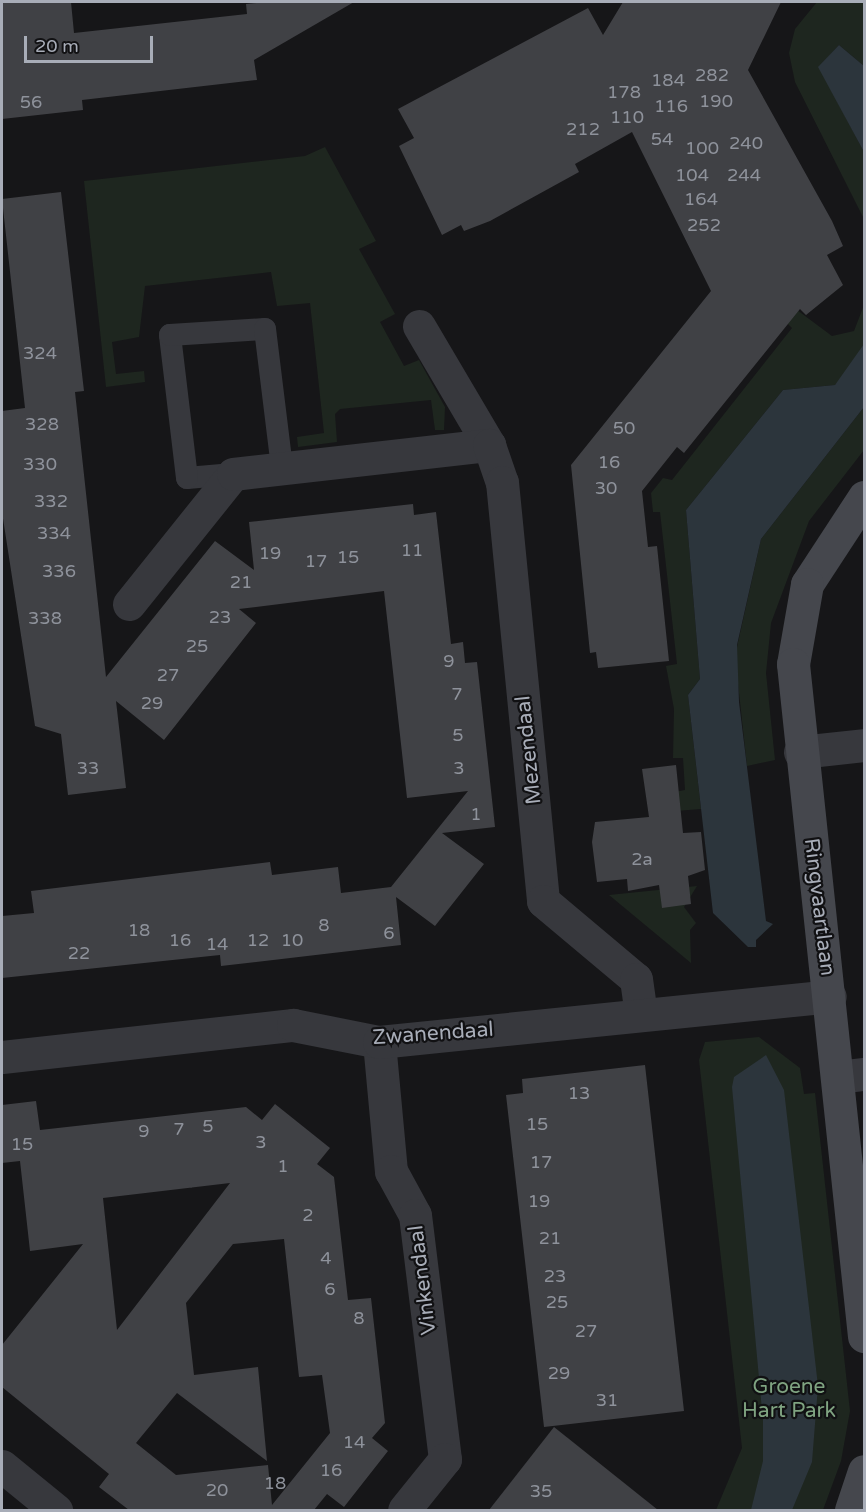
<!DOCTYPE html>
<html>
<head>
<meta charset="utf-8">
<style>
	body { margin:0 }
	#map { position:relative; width:866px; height:1512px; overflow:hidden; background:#161618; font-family:"Varela Round",sans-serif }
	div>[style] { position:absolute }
	.green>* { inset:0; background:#1e261f }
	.water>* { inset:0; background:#2c353c }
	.building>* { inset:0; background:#404145 }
	.lane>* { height:22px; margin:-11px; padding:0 11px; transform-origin:11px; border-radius:11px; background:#37383d }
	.street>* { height:33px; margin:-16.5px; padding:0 16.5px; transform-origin:16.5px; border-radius:16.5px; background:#37383d }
	.secondary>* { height:33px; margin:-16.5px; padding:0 16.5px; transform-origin:16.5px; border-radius:16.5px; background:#45474d }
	span { translate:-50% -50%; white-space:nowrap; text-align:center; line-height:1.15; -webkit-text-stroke:4.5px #111113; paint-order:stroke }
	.number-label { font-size:18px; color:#8e929b }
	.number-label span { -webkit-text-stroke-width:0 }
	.street-label { font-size:21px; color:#a8adb8 }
	.park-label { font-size:21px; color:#7fa381 }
	.frame { position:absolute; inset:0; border:3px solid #a8adb8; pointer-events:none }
	.scale { position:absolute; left:24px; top:36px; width:129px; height:27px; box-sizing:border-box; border:3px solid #a8adb8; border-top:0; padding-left:8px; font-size:18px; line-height:21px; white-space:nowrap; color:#a8adb8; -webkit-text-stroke:4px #111113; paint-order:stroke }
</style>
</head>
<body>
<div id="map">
	<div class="green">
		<div style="clip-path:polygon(817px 2px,864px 2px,864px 66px,839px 45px,819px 67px,864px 152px,864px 219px,795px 82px,789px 53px,795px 29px)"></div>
		<div style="clip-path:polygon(325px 147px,376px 241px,359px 249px,395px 314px,380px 322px,404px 366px,419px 360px,445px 407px,444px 430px,435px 430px,431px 400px,340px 409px,335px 414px,337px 442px,298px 447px,297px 437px,324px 433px,310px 303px,277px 306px,271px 272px,145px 286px,139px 337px,112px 342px,116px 374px,144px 371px,145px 382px,106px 387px,84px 181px,305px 156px)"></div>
		<div style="clip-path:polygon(864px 305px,864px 344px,848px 372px,835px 385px,783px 390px,686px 510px,700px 679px,688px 695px,701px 809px,650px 813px,648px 797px,685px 790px,683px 758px,673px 758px,674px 709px,666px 666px,677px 664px,660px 512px,653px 512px,651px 493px,663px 478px,672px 480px,792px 328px,786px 322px,797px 310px,832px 336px,854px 331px)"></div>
		<div style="clip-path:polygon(864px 407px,864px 450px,809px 521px,771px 623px,766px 673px,775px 760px,747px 766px,735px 656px,761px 539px)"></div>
		<div style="clip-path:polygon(697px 886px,684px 907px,696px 923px,690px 930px,691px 963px,609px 895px)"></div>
		<div style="clip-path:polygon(759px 1037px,800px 1068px,804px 1094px,815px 1093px,850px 1411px,841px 1461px,823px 1510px,716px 1510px,742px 1448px,699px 1060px,705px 1042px)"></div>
	</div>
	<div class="water">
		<div style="clip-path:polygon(839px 45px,864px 66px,864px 152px,818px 67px)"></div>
		<div style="clip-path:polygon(864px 344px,864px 407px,761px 539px,737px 645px,739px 702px,766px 921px,773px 924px,756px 940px,756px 947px,748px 947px,713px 913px,688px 695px,700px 679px,686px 510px,783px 390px,835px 385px)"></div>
		<div style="clip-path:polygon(766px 1055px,784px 1090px,818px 1386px,812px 1462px,792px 1510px,751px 1510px,763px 1461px,763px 1421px,732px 1087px,734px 1077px)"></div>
	</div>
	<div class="building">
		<div style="clip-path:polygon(2px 2px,71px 2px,74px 33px,247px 14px,246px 4px,266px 2px,354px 2px,254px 60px,257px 80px,82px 100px,83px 110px,2px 119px)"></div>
		<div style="clip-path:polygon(623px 2px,781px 2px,748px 70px,832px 221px,843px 246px,827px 255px,843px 285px,806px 315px,800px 309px,684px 453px,677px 447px,642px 491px,648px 547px,657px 546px,669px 661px,598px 668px,596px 652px,590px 653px,571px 465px,711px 291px,632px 132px,575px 164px,579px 172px,490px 221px,464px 231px,461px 225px,442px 235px,399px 146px,414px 138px,398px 109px,588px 8px,603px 35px)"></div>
		<div style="clip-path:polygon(61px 192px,84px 391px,75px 392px,106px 677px,215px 541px,254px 570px,249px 522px,413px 504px,414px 515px,436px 512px,451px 644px,463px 642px,465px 663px,477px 662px,495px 827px,442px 833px,484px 864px,435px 926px,396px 897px,401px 945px,221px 966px,220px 955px,2px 978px,2px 916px,34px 913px,31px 891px,270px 862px,272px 875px,338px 867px,341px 893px,391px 887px,468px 791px,407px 798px,384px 591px,239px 609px,256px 623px,164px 740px,116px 701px,126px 788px,68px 795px,61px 734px,35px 726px,2px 512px,2px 411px,25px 408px,2px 199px)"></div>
		<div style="clip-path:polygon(676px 765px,683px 833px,701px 832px,705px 870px,688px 876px,691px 904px,662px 908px,659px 885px,628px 891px,627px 879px,597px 882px,592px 842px,595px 822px,649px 817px,642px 769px)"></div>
		<div style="clip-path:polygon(645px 1065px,684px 1411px,544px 1427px,506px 1095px,523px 1093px,522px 1079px)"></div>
		<div style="clip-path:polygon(evenodd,36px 1101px,40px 1130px,246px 1107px,262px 1120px,275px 1104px,330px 1148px,317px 1164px,334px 1177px,348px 1300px,371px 1298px,385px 1423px,372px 1438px,388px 1451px,344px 1507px,327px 1494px,314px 1510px,129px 1510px,99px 1487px,109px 1474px,2px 1387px,2px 1345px,83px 1244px,30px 1251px,20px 1161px,2px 1163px,2px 1105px,36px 1101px,230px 1183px,187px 1239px,117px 1330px,103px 1198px,230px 1183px,36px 1101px,284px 1239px,299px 1377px,322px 1375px,330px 1433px,272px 1505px,268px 1465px,176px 1475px,136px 1443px,177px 1393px,267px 1461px,258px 1367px,194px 1375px,186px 1303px,233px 1244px,284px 1239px)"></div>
		<div style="clip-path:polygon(554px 1427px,658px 1510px,489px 1510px)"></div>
	</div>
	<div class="lane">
		<div style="left:233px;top:474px;width:46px;rotate:175deg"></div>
		<div style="left:187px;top:478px;width:144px;rotate:-96.8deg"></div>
		<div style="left:170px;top:335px;width:95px;rotate:-3.6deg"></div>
		<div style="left:265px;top:329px;width:140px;rotate:83deg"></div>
	</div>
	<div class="street">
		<div style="left:419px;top:326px;width:138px;rotate:59.5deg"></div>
		<div style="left:129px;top:604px;width:166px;rotate:-51.3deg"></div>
		<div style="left:233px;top:474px;width:258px;rotate:-6.5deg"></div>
		<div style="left:489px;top:445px;width:39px;rotate:71deg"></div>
		<div style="left:502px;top:482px;width:421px;rotate:84.4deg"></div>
		<div style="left:543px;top:901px;width:121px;rotate:40deg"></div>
		<div style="left:636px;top:979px;width:36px;rotate:82deg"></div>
		<div style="left:800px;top:752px;width:64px;rotate:-6.2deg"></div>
		<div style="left:379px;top:1042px;width:130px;rotate:84.7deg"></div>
		<div style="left:391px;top:1171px;width:50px;rotate:61.4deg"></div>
		<div style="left:415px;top:1215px;width:246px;rotate:83deg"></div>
		<div style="left:445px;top:1459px;width:65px;rotate:128.8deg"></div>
		<div style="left:2px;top:1057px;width:293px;rotate:-6.3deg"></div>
		<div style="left:293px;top:1025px;width:88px;rotate:11.2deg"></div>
		<div style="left:379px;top:1042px;width:453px;rotate:-5.8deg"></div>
		<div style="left:838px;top:1077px;width:26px;rotate:-7deg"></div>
		<div style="left:2px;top:1466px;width:70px;rotate:39.2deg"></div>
	</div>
	<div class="secondary">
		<div style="left:864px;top:497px;width:104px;rotate:123.2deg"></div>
		<div style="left:807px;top:584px;width:81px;rotate:99.9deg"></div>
		<div style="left:793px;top:664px;width:676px;rotate:83.97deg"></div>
		<div style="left:851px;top:1510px;width:41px;rotate:-71.6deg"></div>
	</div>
	<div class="number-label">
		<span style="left:712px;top:75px">282</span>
		<span style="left:668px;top:80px">184</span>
		<span style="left:624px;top:92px">178</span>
		<span style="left:716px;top:101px">190</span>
		<span style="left:31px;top:102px">56</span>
		<span style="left:671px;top:106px">116</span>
		<span style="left:627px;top:117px">110</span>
		<span style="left:583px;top:129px">212</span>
		<span style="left:662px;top:139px">54</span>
		<span style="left:746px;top:143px">240</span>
		<span style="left:702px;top:148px">100</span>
		<span style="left:692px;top:175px">104</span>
		<span style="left:744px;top:175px">244</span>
		<span style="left:701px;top:199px">164</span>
		<span style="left:704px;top:225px">252</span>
		<span style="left:40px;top:353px">324</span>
		<span style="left:42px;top:424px">328</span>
		<span style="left:624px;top:428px">50</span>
		<span style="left:609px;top:462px">16</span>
		<span style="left:40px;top:464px">330</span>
		<span style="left:606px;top:488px">30</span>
		<span style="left:51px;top:501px">332</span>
		<span style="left:54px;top:533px">334</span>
		<span style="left:412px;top:550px">11</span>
		<span style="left:270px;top:553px">19</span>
		<span style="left:348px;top:557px">15</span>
		<span style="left:316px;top:561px">17</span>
		<span style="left:59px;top:571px">336</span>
		<span style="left:241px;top:582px">21</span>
		<span style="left:220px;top:617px">23</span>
		<span style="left:45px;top:618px">338</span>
		<span style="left:197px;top:646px">25</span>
		<span style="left:449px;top:661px">9</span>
		<span style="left:168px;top:675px">27</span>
		<span style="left:457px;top:694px">7</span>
		<span style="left:152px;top:703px">29</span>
		<span style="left:458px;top:735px">5</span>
		<span style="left:88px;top:768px">33</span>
		<span style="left:459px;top:768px">3</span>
		<span style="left:476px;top:814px">1</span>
		<span style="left:642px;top:859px">2a</span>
		<span style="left:324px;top:925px">8</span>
		<span style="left:139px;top:930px">18</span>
		<span style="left:389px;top:933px">6</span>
		<span style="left:180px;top:940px">16</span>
		<span style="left:258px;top:940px">12</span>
		<span style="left:292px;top:940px">10</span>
		<span style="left:217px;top:944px">14</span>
		<span style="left:79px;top:953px">22</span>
		<span style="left:579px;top:1093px">13</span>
		<span style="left:537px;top:1124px">15</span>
		<span style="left:208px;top:1126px">5</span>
		<span style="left:179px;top:1129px">7</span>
		<span style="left:144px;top:1131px">9</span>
		<span style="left:261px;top:1142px">3</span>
		<span style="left:22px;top:1144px">15</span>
		<span style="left:541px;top:1162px">17</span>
		<span style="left:283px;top:1166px">1</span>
		<span style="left:539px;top:1201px">19</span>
		<span style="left:308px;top:1215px">2</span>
		<span style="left:550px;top:1238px">21</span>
		<span style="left:326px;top:1258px">4</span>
		<span style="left:555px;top:1276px">23</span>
		<span style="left:330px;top:1289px">6</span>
		<span style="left:557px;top:1302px">25</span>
		<span style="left:359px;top:1318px">8</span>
		<span style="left:586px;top:1331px">27</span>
		<span style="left:559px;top:1373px">29</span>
		<span style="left:607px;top:1400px">31</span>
		<span style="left:354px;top:1442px">14</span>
		<span style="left:331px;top:1470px">16</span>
		<span style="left:275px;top:1483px">18</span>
		<span style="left:217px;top:1490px">20</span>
		<span style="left:541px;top:1491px">35</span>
	</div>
	<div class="street-label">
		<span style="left:529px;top:750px;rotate:-96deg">Mezendaal</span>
		<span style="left:819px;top:907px;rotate:83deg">Ringvaartlaan</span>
		<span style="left:433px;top:1034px;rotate:-4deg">Zwanendaal</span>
		<span style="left:423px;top:1280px;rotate:-97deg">Vinkendaal</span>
	</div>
	<div class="park-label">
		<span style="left:789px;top:1399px">Groene<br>Hart Park</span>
	</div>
	<div class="frame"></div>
	<div class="scale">20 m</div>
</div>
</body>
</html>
